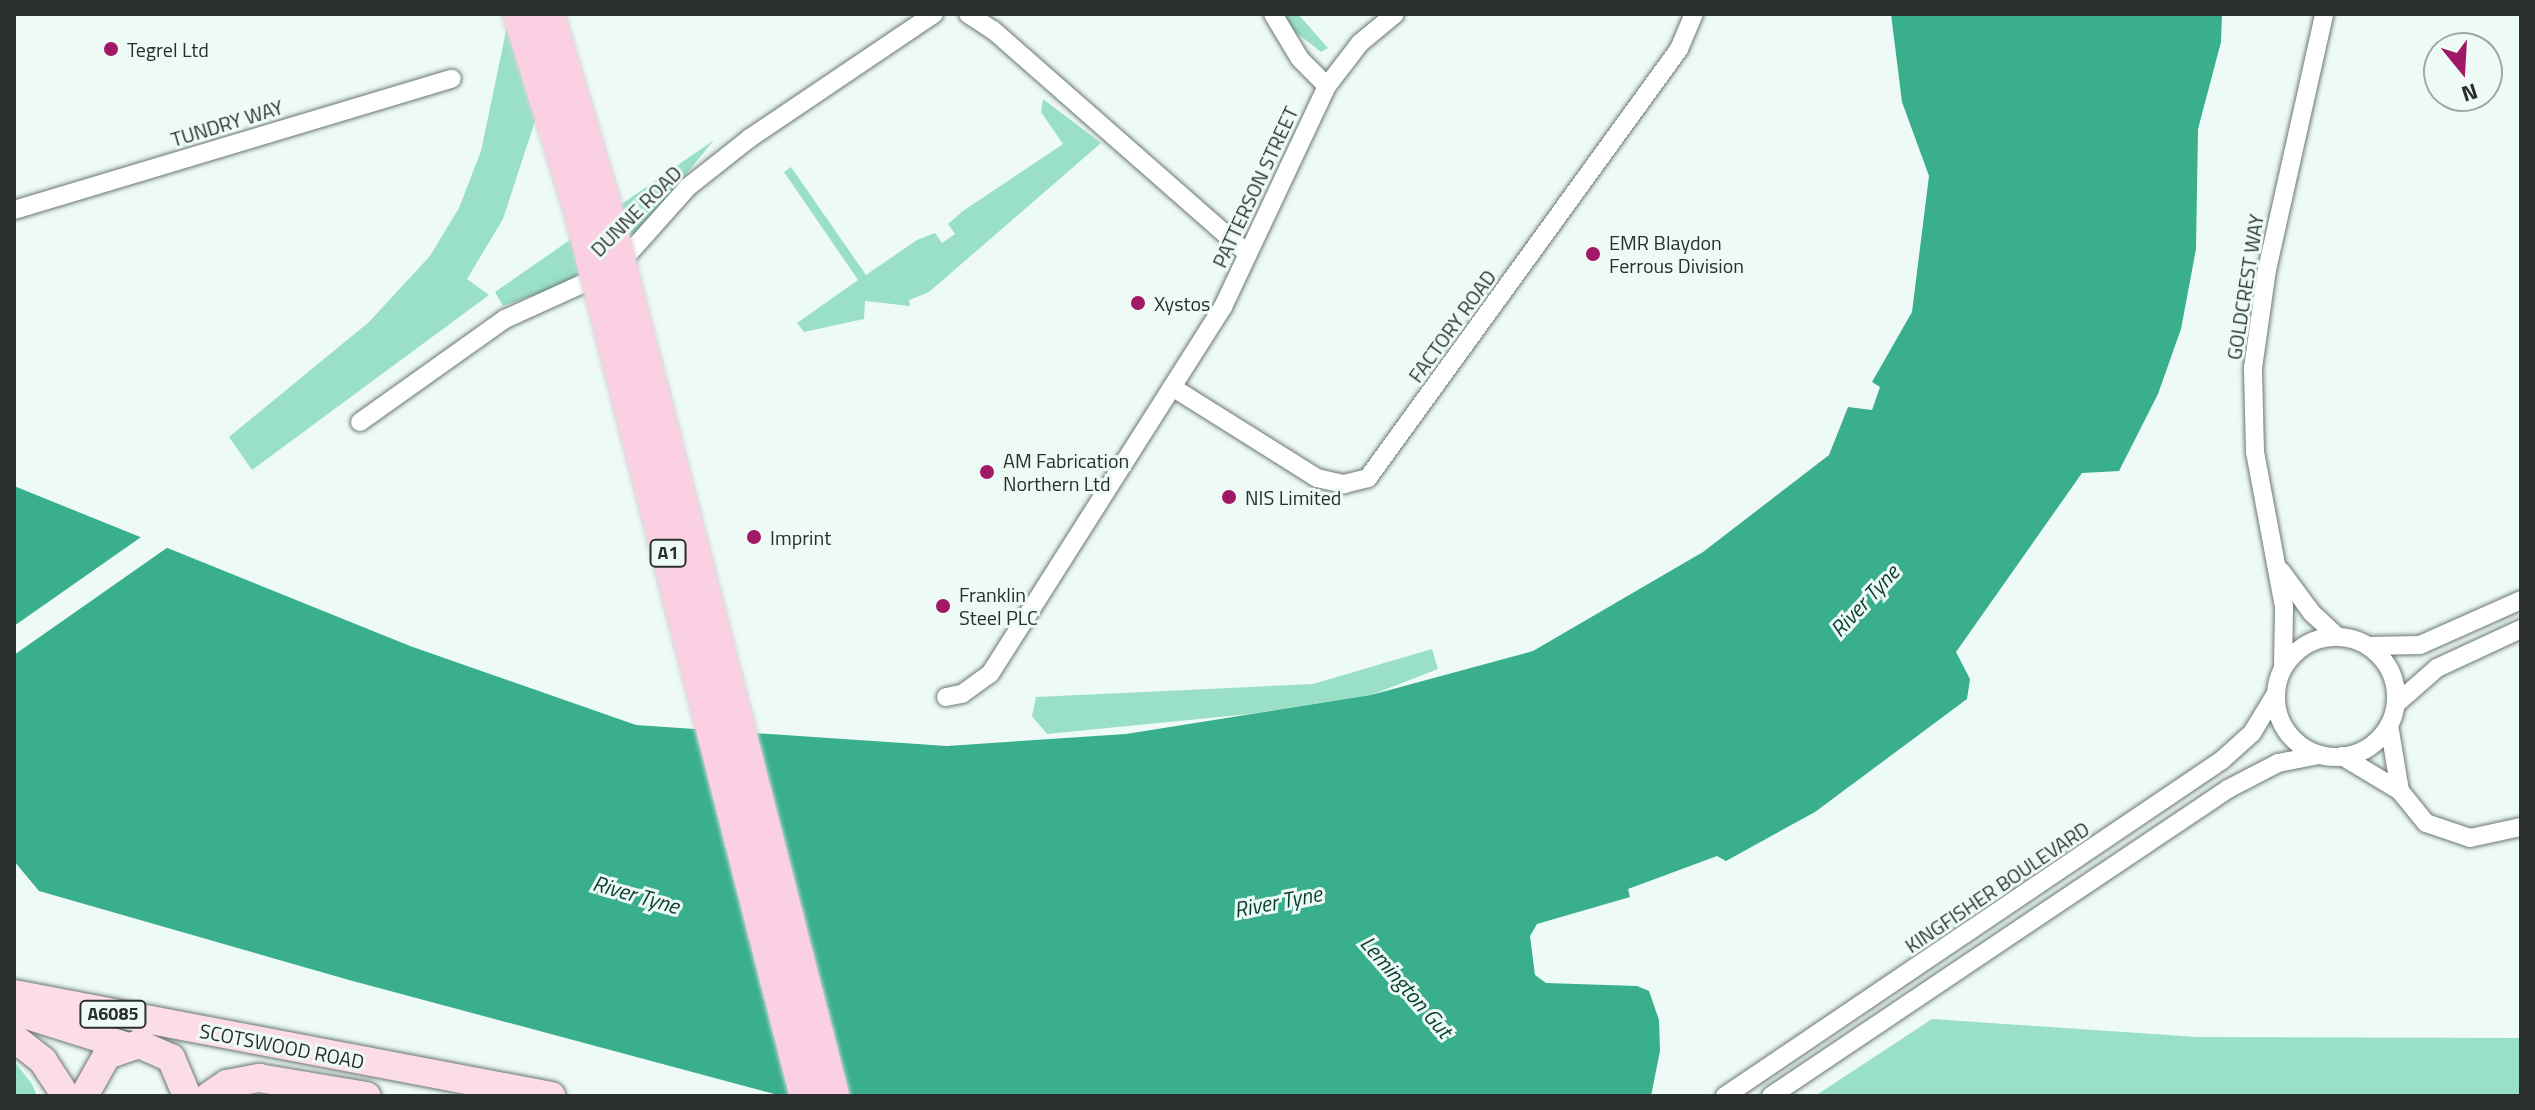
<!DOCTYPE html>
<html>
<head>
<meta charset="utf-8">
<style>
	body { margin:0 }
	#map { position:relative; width:2535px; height:1110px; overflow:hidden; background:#edfaf5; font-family:"Titillium Web",sans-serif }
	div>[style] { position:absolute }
	.green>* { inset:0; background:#9ae0c7 }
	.water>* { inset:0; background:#39af8e }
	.pier>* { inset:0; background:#edfaf5 }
	.roads { filter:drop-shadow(0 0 2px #6b7772) drop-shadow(0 0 2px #6b7772) }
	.minor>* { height:18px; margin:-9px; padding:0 9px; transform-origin:9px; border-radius:9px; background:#fff }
	.minor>.ring { margin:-9px; padding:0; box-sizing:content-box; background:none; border:18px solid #fff; border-radius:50% }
	.primary>* { height:28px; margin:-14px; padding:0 14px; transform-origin:14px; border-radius:14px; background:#fcdce9 }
	.bridges { filter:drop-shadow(0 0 2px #d4d5d5) drop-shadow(0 0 2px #d4d5d5) }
	.trunk-bridge>* { height:30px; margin:-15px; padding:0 15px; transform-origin:15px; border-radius:15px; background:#fbd0e2 }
	.dots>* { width:22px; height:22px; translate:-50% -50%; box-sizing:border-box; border:4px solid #edfaf5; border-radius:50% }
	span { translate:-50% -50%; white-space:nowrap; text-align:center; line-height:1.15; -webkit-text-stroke:6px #edfaf5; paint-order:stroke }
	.shield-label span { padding:2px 6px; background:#edfaf5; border:2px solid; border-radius:6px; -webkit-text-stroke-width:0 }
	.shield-label { font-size:18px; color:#2a2f2d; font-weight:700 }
	.poi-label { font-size:20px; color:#2a2f2d }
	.left { translate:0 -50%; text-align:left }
	.street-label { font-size:20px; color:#2a2f2d }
	.water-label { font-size:22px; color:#093d2f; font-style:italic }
	.frame { position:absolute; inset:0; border:16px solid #2a2f2d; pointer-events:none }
	.north { position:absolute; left:2423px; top:32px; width:80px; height:80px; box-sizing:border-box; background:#edfaf5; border:2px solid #9fa9a5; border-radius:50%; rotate:162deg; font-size:22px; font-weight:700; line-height:32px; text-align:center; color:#2a2f2d }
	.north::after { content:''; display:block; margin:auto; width:28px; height:36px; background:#a01866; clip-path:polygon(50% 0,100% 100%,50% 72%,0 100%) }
</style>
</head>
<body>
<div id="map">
	<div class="green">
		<div style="clip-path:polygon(1285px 14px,1298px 14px,1328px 48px,1321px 52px,1293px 30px)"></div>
		<div style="clip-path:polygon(508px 22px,537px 115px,503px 219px,467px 279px,489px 295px,252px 470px,229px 437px,369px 322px,430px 256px,459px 208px,481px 151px)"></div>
		<div style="clip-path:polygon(1043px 99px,1101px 143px,929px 292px,909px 300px,910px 306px,865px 301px,864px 319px,804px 332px,797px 323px,858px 280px,784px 172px,791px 167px,866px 275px,917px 240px,935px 233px,942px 243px,955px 234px,948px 224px,963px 211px,1063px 144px,1041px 112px)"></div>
		<div style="clip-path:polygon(714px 140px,637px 234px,577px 280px,503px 306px,495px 292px)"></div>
		<div style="clip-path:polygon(1432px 649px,1438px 669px,1371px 695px,1249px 714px,1047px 734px,1032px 716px,1036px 697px,1313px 684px)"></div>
		<div style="clip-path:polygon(1932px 1019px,2197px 1037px,2521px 1038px,2521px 1096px,1815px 1096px)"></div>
		<div style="clip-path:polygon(14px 1061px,32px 1084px,37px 1096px,14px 1096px)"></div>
	</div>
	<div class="water">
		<div style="clip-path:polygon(1891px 14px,2222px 14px,2221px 42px,2198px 129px,2196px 249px,2181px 329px,2158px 394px,2119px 471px,2082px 473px,1956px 652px,1970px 679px,1967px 699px,1815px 812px,1726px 861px,1717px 856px,1628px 889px,1630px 897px,1537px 924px,1530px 936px,1535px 975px,1546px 983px,1637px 986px,1649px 991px,1659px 1020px,1660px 1051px,1651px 1096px,782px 1096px,349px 980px,39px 891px,14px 861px,14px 486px,410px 646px,636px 725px,947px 746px,1126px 734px,1371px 695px,1533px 651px,1703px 552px,1829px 455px,1848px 407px,1872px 410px,1880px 387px,1872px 382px,1912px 312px,1929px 176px,1902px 102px)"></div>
	</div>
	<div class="pier">
		<div style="clip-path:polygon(144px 535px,171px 545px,14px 655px,14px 626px)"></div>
	</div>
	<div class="roads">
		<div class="minor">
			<div style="left:968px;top:14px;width:30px;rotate:33deg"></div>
			<div style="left:993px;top:30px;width:339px;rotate:41.3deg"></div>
			<div style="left:1273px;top:14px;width:52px;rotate:59deg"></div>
			<div style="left:1300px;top:59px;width:38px;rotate:45deg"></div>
			<div style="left:14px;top:210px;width:457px;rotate:-16.7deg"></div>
			<div style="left:1172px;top:387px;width:171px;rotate:32.1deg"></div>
			<div style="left:1317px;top:478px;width:28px;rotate:13deg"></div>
			<div style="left:1344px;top:484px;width:25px;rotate:-14deg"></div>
			<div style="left:1368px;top:478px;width:530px;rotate:-54.06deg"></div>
			<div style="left:1679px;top:49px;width:38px;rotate:-67deg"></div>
			<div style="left:360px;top:422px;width:178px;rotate:-35.4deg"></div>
			<div style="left:505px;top:319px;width:121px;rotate:-24.4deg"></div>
			<div style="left:615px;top:269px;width:110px;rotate:-48.3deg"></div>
			<div style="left:688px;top:187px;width:79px;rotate:-38.3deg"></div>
			<div style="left:750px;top:138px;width:222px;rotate:-34deg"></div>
			<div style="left:2281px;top:571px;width:52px;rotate:53.6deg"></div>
			<div style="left:2312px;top:613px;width:35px;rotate:43deg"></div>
			<div class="ring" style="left:2276px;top:637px;width:102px;height:102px"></div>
			<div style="left:2368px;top:646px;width:52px;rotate:-1.1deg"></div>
			<div style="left:2420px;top:645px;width:111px;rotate:-24deg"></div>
			<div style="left:2283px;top:666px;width:59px;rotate:-89deg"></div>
			<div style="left:2284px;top:607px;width:158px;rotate:-100.6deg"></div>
			<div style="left:2255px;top:452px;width:84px;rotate:-91.4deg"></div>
			<div style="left:2253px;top:368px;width:99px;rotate:-81.9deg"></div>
			<div style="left:2267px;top:270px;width:262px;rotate:-77.4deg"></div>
			<div style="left:946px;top:697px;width:16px;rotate:-11deg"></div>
			<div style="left:962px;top:694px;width:34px;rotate:-36deg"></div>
			<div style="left:990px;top:674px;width:435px;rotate:-57.6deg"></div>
			<div style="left:1223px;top:307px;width:244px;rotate:-64.8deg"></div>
			<div style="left:1327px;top:86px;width:54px;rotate:-52.5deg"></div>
			<div style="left:1360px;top:43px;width:45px;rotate:-39.6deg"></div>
			<div style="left:2396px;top:704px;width:55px;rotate:-41.3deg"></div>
			<div style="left:2437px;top:668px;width:93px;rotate:-24.9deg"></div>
			<div style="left:2389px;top:725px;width:67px;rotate:80.5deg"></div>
			<div style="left:2400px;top:791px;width:41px;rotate:50.9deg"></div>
			<div style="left:2426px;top:823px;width:46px;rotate:18.8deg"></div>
			<div style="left:2470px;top:838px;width:52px;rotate:-12.2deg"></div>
			<div style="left:2342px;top:756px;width:68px;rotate:31.1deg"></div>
			<div style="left:1725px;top:1096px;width:600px;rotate:-34.06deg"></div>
			<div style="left:2222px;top:760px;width:40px;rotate:-42deg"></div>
			<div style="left:2252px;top:733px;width:44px;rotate:-58.8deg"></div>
			<div style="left:1771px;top:1096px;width:551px;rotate:-33.89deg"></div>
			<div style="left:2228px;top:789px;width:56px;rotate:-27.5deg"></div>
			<div style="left:2278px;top:763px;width:42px;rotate:-11deg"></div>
		</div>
		<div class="primary">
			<div style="left:14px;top:994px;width:547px;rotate:10.75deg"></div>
			<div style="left:14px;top:1011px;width:116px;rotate:17.5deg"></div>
			<div style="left:14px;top:1038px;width:37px;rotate:38deg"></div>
			<div style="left:43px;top:1061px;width:42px;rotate:56.7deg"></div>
			<div style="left:84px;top:1096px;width:47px;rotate:-60.7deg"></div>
			<div style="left:107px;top:1055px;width:34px;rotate:-19deg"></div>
			<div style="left:139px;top:1044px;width:35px;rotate:24deg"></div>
			<div style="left:171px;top:1058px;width:41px;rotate:67.2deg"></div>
			<div style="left:209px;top:1096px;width:22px;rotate:-34deg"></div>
			<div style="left:227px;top:1084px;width:33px;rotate:-11deg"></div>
			<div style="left:259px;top:1078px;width:109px;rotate:9.5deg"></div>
		</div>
	</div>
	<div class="bridges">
		<div class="trunk-bridge">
			<div style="left:518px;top:14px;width:202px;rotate:72.7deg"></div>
			<div style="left:578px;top:207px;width:918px;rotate:75.68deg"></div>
			<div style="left:549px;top:14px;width:192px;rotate:73.4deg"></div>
			<div style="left:604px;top:198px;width:927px;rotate:75.63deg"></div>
		</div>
	</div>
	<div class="dots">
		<div style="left:111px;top:49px;background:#a01866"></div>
		<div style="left:1593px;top:254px;background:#a01866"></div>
		<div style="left:1138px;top:303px;background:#a01866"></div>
		<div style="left:987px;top:472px;background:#a01866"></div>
		<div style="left:1229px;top:497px;background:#a01866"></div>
		<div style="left:754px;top:537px;background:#a01866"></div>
		<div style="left:943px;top:606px;background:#a01866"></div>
	</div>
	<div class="shield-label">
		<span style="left:668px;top:553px">A1</span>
		<span style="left:113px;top:1014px">A6085</span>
	</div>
	<div class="poi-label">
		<span class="left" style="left:127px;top:49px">Tegrel Ltd</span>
		<span class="left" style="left:1609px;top:254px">EMR Blaydon<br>Ferrous Division</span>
		<span class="left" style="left:1154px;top:303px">Xystos</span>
		<span class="left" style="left:1003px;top:472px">AM Fabrication<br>Northern Ltd</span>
		<span class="left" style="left:1245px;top:497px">NIS Limited</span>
		<span class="left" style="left:770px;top:537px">Imprint</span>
		<span class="left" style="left:959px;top:606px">Franklin<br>Steel PLC</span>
	</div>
	<div class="street-label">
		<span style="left:227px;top:123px;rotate:-17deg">TUNDRY WAY</span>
		<span style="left:1255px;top:187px;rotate:-65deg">PATTERSON STREET</span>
		<span style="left:636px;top:211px;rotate:-45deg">DUNNE ROAD</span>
		<span style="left:2245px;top:287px;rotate:-81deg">GOLDCREST WAY</span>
		<span style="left:1452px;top:326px;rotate:-54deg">FACTORY ROAD</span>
		<span style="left:1997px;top:887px;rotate:-34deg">KINGFISHER BOULEVARD</span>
		<span style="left:282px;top:1046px;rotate:11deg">SCOTSWOOD ROAD</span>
	</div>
	<div class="water-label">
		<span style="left:1865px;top:601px;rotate:-47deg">River Tyne</span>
		<span style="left:636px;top:895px;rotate:16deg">River Tyne</span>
		<span style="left:1278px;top:902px;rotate:-11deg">River Tyne</span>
		<span style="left:1406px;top:987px;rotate:49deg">Lemington Gut</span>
	</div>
	<div class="frame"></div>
	<div class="north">N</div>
</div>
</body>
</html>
